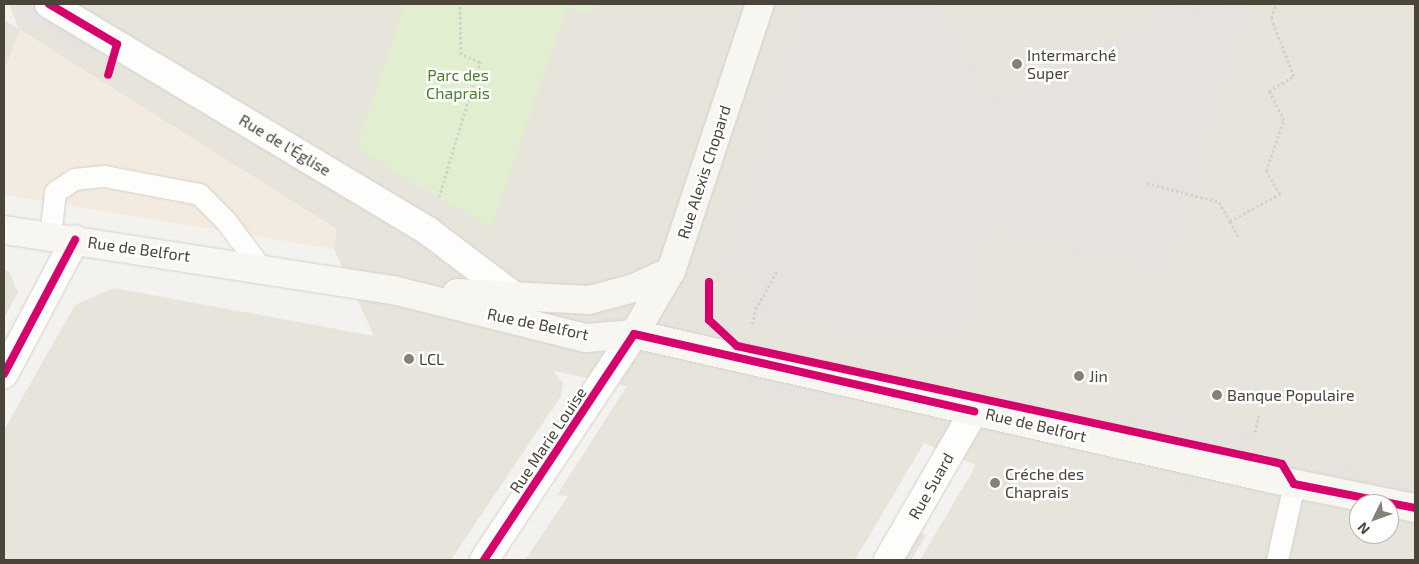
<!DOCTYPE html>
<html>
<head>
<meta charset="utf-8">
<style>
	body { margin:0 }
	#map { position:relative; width:1419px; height:564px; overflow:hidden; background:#f4f2ee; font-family:"Exo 2",sans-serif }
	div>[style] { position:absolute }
	.residential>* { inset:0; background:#e7e4dc }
	.commercial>* { inset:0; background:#f3ebdf }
	.green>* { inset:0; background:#e1eecf }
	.parking>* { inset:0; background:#e6e3df; transform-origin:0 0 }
	.path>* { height:3px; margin-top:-1.5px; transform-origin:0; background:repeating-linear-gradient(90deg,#d3d2cc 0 2.5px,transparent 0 5px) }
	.roads { filter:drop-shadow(0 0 1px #d2d0cb) drop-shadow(0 0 1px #d2d0cb) }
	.service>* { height:21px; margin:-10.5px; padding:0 10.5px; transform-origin:10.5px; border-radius:10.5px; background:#fdfdfc }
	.minor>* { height:28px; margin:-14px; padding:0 14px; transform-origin:14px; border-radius:14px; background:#fdfdfc }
	.secondary>* { height:28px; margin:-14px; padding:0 14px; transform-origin:14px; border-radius:14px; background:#f7f6f1 }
	.cycleway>* { height:8px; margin:-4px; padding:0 4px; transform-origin:4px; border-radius:4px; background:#d6006c }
	.dots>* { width:14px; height:14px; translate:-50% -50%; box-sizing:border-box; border:2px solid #fff; border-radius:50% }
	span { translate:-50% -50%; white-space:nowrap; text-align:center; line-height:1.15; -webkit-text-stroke:5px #fff; paint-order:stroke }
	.poi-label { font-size:16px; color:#4b4439 }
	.left { translate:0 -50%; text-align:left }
	.park-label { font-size:16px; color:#4a7f2a }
	.street-label { font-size:16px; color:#4b4439 }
	.frame { position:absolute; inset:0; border:5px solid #4b4439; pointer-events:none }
	.north { position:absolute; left:1349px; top:494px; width:50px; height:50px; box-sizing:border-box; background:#fff; border:1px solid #b7b4b0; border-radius:50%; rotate:228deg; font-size:14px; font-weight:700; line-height:20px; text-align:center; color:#4b4439 }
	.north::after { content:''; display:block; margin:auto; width:18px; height:22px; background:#868178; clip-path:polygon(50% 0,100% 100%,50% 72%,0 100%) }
</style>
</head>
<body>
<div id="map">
	<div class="residential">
		<div style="clip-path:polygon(evenodd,9px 4px,1415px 4px,1415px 560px,920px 560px,976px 465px,924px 443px,855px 560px,525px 560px,568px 496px,557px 495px,627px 386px,553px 371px,563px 383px,561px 396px,451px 560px,4px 560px,4px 430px,75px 305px,114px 288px,374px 336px,334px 249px,336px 229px,20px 30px,4px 72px,4px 20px,19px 29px,9px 4px,1359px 504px,1389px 504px,1389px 534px,1359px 534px,1359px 504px)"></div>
		<div style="clip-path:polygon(4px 270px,9px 271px,18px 293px,4px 318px)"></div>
	</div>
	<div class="commercial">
		<div style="clip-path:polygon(20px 30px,336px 229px,334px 249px,4px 195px,4px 72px)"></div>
	</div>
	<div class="green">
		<div style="clip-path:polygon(404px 4px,595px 4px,591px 14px,567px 7px,491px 227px,396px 173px,357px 146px)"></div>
	</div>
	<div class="parking">
		<div style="left:24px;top:4px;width:90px;height:11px;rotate:31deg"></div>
		<div style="clip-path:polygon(800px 4px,941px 4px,991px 100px,1177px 4px,1194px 4px,1201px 16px,1224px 4px,1254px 4px,1171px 276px,992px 236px,968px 343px,926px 351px,744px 317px,747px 282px,716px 274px)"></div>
		<div style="left:747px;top:376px;width:100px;height:16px;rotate:12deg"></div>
		<div style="left:1104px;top:401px;width:160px;height:15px;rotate:13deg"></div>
		<div style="left:1321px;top:460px;width:96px;height:14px;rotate:11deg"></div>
		<div style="left:1185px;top:480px;width:60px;height:10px;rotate:18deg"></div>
		<div style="clip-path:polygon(914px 528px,926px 536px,911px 560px,895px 560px)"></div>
	</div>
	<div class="path">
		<div style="left:1147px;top:183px;width:74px;rotate:14.8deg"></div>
		<div style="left:1219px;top:202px;width:22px;rotate:60deg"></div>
		<div style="left:1230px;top:221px;width:57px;rotate:-28.4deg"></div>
		<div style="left:1280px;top:194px;width:27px;rotate:-121deg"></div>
		<div style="left:1266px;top:171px;width:54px;rotate:-70.6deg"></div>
		<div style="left:1284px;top:120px;width:33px;rotate:-117deg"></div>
		<div style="left:1269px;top:91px;width:29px;rotate:-31deg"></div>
		<div style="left:1294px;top:76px;width:62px;rotate:-111.6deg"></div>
		<div style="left:1271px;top:18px;width:15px;rotate:-70deg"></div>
		<div style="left:439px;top:197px;width:141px;rotate:-73.1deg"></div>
		<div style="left:480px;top:62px;width:21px;rotate:-157deg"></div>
		<div style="left:461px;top:54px;width:50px;rotate:-91.1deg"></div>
		<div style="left:1230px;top:221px;width:20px;rotate:63deg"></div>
		<div style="left:752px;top:324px;width:16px;rotate:-75deg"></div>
		<div style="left:756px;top:309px;width:43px;rotate:-61.1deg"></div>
		<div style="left:1255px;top:432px;width:17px;rotate:-77deg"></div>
	</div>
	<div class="roads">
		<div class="service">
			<div style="left:50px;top:236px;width:44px;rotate:-83.5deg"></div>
			<div style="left:55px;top:192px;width:23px;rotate:-34deg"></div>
			<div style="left:74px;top:179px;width:30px;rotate:-6deg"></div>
			<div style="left:104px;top:176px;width:97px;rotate:10.7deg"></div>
			<div style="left:199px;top:194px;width:38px;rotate:45deg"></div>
			<div style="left:226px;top:221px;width:57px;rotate:53.5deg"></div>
			<div style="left:1277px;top:560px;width:78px;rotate:-77.4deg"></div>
		</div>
		<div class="minor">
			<div style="left:49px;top:4px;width:442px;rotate:30.9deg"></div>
			<div style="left:428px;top:231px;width:108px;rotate:37.1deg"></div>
			<div style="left:4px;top:374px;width:152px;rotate:-62.1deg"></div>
			<div style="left:484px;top:560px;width:271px;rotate:-56.4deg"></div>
			<div style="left:888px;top:560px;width:172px;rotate:-60deg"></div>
		</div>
		<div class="secondary">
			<div style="left:4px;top:230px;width:394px;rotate:8.8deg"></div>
			<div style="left:393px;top:290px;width:199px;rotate:14deg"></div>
			<div style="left:586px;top:338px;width:48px;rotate:-4.8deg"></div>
			<div style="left:634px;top:334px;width:654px;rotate:12.8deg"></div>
			<div style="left:1272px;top:479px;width:146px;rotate:11.5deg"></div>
			<div style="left:457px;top:293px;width:132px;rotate:3deg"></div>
			<div style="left:589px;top:300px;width:47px;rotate:-14.9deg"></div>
			<div style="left:634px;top:288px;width:41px;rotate:-24.7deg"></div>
			<div style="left:634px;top:334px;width:73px;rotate:-59.6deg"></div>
			<div style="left:671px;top:271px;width:281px;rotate:-71.6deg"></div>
		</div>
	</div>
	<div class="cycleway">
		<div style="left:49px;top:4px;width:79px;rotate:30.5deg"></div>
		<div style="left:117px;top:44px;width:32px;rotate:106deg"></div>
		<div style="left:709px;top:282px;width:38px;rotate:90deg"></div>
		<div style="left:709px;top:320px;width:38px;rotate:43deg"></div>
		<div style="left:737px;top:346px;width:549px;rotate:12.19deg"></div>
		<div style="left:1274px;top:462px;width:8px;rotate:14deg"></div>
		<div style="left:1282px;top:464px;width:23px;rotate:59deg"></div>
		<div style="left:1294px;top:484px;width:123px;rotate:11.2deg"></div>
		<div style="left:4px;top:374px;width:152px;rotate:-62.1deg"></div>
		<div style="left:484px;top:560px;width:271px;rotate:-56.4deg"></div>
		<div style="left:634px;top:334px;width:349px;rotate:12.8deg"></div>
	</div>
	<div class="dots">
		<div style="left:1017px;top:64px;background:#868178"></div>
		<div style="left:409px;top:359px;background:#868178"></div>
		<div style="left:1079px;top:376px;background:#868178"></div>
		<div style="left:1217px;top:395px;background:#868178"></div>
		<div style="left:995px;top:483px;background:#868178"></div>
	</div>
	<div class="poi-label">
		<span class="left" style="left:1027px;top:64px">Intermarché<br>Super</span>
		<span class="left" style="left:419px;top:359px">LCL</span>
		<span class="left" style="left:1089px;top:376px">Jin</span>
		<span class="left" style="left:1227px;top:395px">Banque Populaire</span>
		<span class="left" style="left:1005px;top:483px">Créche des<br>Chaprais</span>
	</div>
	<div class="park-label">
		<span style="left:458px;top:84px">Parc des<br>Chaprais</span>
	</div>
	<div class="street-label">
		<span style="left:285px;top:145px;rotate:31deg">Rue de l’Église</span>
		<span style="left:704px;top:172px;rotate:-72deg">Rue Alexis Chopard</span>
		<span style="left:139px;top:249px;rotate:8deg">Rue de Belfort</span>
		<span style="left:538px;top:324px;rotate:12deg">Rue de Belfort</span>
		<span style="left:1036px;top:425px;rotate:13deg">Rue de Belfort</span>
		<span style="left:548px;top:440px;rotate:-56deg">Rue Marie Louise</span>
		<span style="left:931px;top:486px;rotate:-60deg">Rue Suard</span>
	</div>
	<div class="frame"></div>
	<div class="north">N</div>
</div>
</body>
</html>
